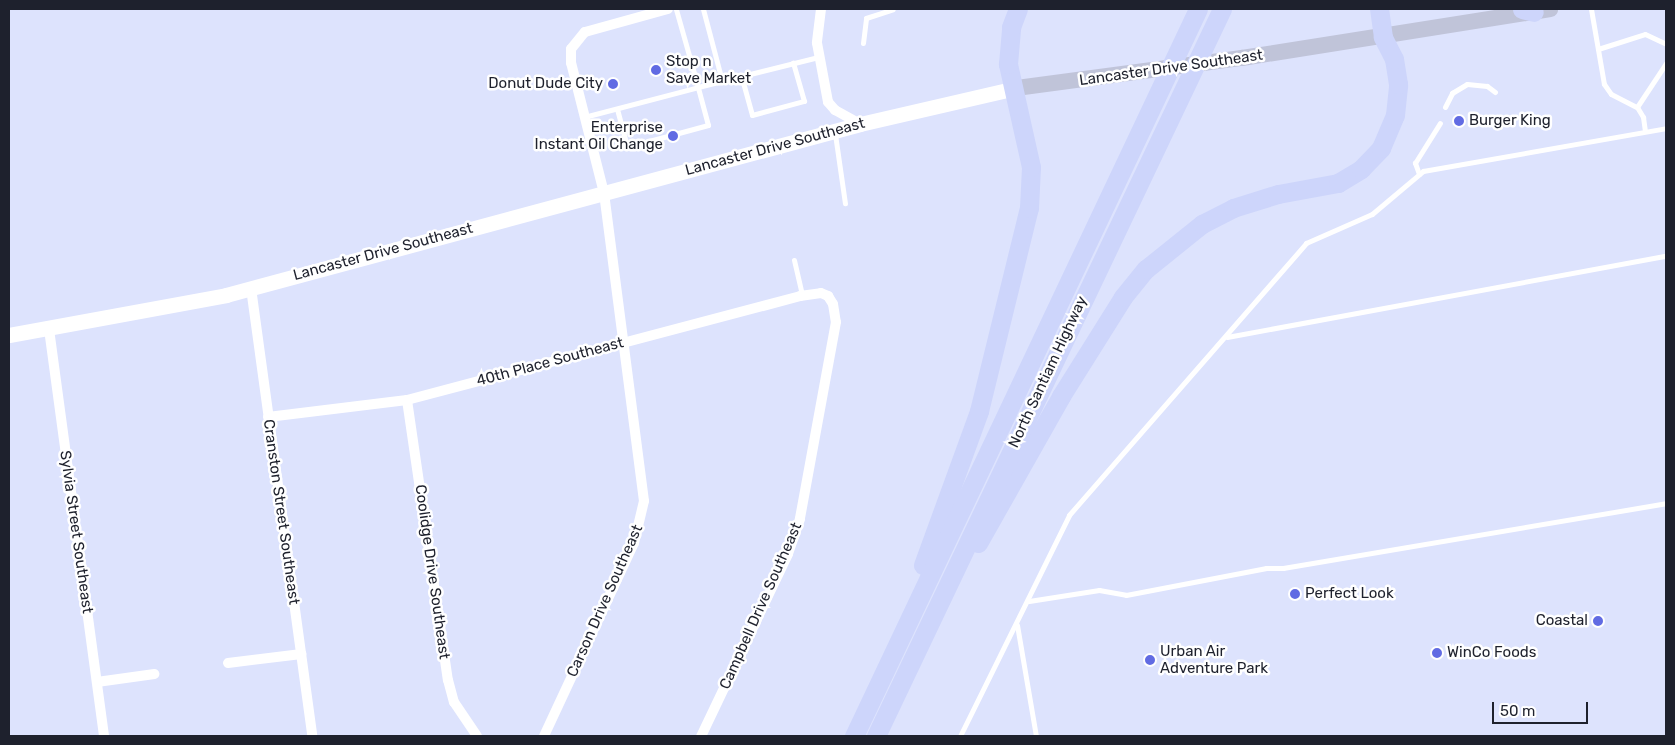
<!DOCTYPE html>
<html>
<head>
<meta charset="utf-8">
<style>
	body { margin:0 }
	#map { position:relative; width:1675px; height:745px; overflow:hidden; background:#dde3fd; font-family:Rubik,sans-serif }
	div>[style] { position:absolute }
	.service>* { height:5px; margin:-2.5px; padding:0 2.5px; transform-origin:2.5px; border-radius:2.5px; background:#fff }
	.minor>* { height:10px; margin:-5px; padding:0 5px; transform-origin:5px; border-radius:5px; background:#fff }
	.secondary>* { height:15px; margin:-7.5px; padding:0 7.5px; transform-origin:7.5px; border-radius:7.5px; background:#fff }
	.primary>* { height:16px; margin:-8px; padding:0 8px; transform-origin:8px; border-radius:8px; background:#c0c4d9 }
	.motorway>* { height:19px; margin:-9.5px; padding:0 9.5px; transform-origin:9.5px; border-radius:9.5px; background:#cdd5fb }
	.dots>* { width:14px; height:14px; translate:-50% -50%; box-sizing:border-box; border:2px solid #fff; border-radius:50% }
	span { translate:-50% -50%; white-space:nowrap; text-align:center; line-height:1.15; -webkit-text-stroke:5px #fff; paint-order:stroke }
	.poi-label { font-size:15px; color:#1e212d }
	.left { translate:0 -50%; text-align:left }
	.right { translate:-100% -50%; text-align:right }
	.street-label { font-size:15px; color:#1e212d }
	.frame { position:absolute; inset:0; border:10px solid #1e212d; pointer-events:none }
	.scale { position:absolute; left:1492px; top:702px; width:96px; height:22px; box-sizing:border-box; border:2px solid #1e212d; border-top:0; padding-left:6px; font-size:15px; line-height:18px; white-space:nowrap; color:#1e212d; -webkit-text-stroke:4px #fff; paint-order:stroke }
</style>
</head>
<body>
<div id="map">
	<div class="service">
		<div style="left:703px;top:9px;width:74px;rotate:75.2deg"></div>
		<div style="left:1591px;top:9px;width:76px;rotate:80.2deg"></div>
		<div style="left:1604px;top:84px;width:12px;rotate:55deg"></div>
		<div style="left:1611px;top:94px;width:29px;rotate:27deg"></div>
		<div style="left:1637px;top:107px;width:12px;rotate:59deg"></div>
		<div style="left:1643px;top:117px;width:14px;rotate:82deg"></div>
		<div style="left:863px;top:43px;width:25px;rotate:-83deg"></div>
		<div style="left:866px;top:18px;width:28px;rotate:-18deg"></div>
		<div style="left:1598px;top:49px;width:49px;rotate:-17.7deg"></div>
		<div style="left:1645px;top:34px;width:23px;rotate:25deg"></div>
		<div style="left:741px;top:75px;width:41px;rotate:74.6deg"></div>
		<div style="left:752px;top:115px;width:54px;rotate:-15.1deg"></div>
		<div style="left:804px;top:101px;width:40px;rotate:-106deg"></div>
		<div style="left:1445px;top:107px;width:16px;rotate:-63deg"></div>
		<div style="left:1452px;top:93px;width:17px;rotate:-31deg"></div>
		<div style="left:1467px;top:84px;width:20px;rotate:6deg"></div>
		<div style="left:1487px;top:86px;width:10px;rotate:37deg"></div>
		<div style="left:1637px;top:107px;width:53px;rotate:-56.6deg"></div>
		<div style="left:617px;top:109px;width:39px;rotate:75deg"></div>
		<div style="left:627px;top:147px;width:84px;rotate:-15.2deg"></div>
		<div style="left:708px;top:125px;width:39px;rotate:-105deg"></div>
		<div style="left:698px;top:87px;width:124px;rotate:-14deg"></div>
		<div style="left:584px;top:117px;width:118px;rotate:-14.7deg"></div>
		<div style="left:698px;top:87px;width:81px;rotate:-105.8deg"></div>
		<div style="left:835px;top:134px;width:70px;rotate:81.8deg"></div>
		<div style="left:1419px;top:174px;width:12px;rotate:-110deg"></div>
		<div style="left:1415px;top:163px;width:47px;rotate:-58deg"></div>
		<div style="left:794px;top:260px;width:37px;rotate:77deg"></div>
		<div style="left:1227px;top:337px;width:446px;rotate:-10.5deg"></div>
		<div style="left:1029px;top:601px;width:71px;rotate:-8.9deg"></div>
		<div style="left:1099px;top:590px;width:27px;rotate:10deg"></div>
		<div style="left:1126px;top:595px;width:143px;rotate:-10.9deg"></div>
		<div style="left:1266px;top:568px;width:17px"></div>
		<div style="left:1283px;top:568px;width:388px;rotate:-9.6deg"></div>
		<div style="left:1017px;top:625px;width:113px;rotate:80.3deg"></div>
		<div style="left:960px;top:736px;width:246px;rotate:-63.7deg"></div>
		<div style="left:1069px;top:515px;width:361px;rotate:-48.9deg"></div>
		<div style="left:1306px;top:243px;width:72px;rotate:-23.7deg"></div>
		<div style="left:1372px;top:214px;width:67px;rotate:-40.1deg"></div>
		<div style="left:1423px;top:171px;width:247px;rotate:-10deg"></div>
	</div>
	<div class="minor">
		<div style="left:821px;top:9px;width:34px;rotate:97deg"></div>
		<div style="left:817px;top:43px;width:60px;rotate:79.4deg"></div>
		<div style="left:828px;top:102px;width:11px;rotate:49deg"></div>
		<div style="left:835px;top:110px;width:29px;rotate:29deg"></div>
		<div style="left:251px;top:288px;width:452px;rotate:82.2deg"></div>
		<div style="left:49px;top:329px;width:411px;rotate:82.3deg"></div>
		<div style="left:407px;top:400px;width:283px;rotate:81.7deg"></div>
		<div style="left:448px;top:680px;width:23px;rotate:75deg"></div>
		<div style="left:454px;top:702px;width:41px;rotate:55.9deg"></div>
		<div style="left:268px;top:417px;width:140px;rotate:-7deg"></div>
		<div style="left:407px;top:400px;width:407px;rotate:-14.8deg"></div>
		<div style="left:800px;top:296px;width:21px;rotate:-8deg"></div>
		<div style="left:821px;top:293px;width:8px;rotate:23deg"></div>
		<div style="left:828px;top:296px;width:9px;rotate:58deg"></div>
		<div style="left:833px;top:304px;width:18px;rotate:81deg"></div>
		<div style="left:836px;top:322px;width:200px;rotate:100.4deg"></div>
		<div style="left:800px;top:519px;width:37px;rotate:109deg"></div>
		<div style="left:788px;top:554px;width:202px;rotate:115.5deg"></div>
		<div style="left:228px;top:663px;width:74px;rotate:-7deg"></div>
		<div style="left:97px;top:682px;width:58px;rotate:-8deg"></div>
		<div style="left:544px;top:736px;width:213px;rotate:-65deg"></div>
		<div style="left:634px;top:543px;width:43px;rotate:-76.6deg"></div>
		<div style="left:644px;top:501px;width:311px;rotate:-97.4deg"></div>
		<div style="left:604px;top:193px;width:134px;rotate:-104.2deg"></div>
		<div style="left:571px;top:63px;width:14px;rotate:-90deg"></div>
		<div style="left:571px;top:49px;width:22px;rotate:-51deg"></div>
		<div style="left:585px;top:32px;width:86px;rotate:-15.5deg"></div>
	</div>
	<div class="secondary">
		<div style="left:9px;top:335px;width:221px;rotate:-10.4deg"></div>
		<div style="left:226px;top:295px;width:657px;rotate:-15.09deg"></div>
		<div style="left:860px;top:124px;width:160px;rotate:-13deg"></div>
	</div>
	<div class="primary">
		<div style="left:1016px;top:88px;width:228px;rotate:-7.6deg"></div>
		<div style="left:1242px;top:58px;width:312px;rotate:-9deg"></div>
	</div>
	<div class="motorway">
		<div style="left:1522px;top:9px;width:12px;rotate:14deg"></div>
		<div style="left:978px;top:543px;width:169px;rotate:-60.5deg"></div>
		<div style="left:1061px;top:396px;width:117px;rotate:-57.9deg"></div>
		<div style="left:1123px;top:297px;width:36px;rotate:-51deg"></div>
		<div style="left:1146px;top:269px;width:72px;rotate:-38.8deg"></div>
		<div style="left:1202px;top:224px;width:35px;rotate:-27deg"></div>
		<div style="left:1233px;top:208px;width:47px;rotate:-17.3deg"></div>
		<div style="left:1278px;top:194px;width:61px;rotate:-10.4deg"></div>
		<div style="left:1338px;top:183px;width:27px;rotate:-31deg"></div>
		<div style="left:1361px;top:169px;width:29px;rotate:-46deg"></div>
		<div style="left:1381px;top:148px;width:36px;rotate:-67deg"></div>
		<div style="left:1395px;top:115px;width:31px;rotate:-84deg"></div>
		<div style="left:1398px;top:84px;width:25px;rotate:-99deg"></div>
		<div style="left:1394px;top:59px;width:25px;rotate:-117deg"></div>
		<div style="left:1383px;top:37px;width:28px;rotate:-98deg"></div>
		<div style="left:923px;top:565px;width:164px;rotate:-70deg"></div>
		<div style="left:979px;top:411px;width:209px;rotate:-76.2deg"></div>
		<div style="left:1029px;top:208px;width:41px;rotate:-87.2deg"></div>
		<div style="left:1031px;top:167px;width:106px;rotate:-102.6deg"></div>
		<div style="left:1008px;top:64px;width:37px;rotate:-85deg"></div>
		<div style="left:1011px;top:27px;width:19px;rotate:-69deg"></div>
		<div style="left:854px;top:736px;width:804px;rotate:-64.68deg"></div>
		<div style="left:876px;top:736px;width:805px;rotate:-64.55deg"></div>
	</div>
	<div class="dots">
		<div style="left:656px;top:70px;background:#616be3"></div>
		<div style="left:613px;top:84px;background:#616be3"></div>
		<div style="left:1459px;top:121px;background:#616be3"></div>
		<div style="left:673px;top:136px;background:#616be3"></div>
		<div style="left:1295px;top:594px;background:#616be3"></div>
		<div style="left:1598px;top:621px;background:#616be3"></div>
		<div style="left:1437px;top:653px;background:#616be3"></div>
		<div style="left:1150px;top:660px;background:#616be3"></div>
	</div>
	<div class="poi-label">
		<span class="left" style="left:666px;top:70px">Stop n<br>Save Market</span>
		<span class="right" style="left:603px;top:84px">Donut Dude City</span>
		<span class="left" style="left:1469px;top:121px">Burger King</span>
		<span class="right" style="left:663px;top:136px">Enterprise<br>Instant Oil Change</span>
		<span class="left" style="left:1305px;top:594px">Perfect Look</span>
		<span class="right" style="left:1588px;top:621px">Coastal</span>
		<span class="left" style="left:1160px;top:660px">Urban Air<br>Adventure Park</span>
		<span class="left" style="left:1447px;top:653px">WinCo Foods</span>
	</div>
	<div class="street-label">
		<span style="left:1171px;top:68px;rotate:-8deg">Lancaster Drive Southeast</span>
		<span style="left:775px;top:147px;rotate:-15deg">Lancaster Drive Southeast</span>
		<span style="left:383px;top:252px;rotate:-15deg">Lancaster Drive Southeast</span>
		<span style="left:550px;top:362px;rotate:-15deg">40th Place Southeast</span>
		<span style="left:1048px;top:372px;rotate:-65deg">North Santiam Highway</span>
		<span style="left:281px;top:512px;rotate:82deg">Cranston Street Southeast</span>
		<span style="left:76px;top:532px;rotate:82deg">Sylvia Street Southeast</span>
		<span style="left:432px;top:572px;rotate:82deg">Coolidge Drive Southeast</span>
		<span style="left:605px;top:601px;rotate:-66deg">Carson Drive Southeast</span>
		<span style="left:761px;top:606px;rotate:-66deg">Campbell Drive Southeast</span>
	</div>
	<div class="frame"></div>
	<div class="scale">50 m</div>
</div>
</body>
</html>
